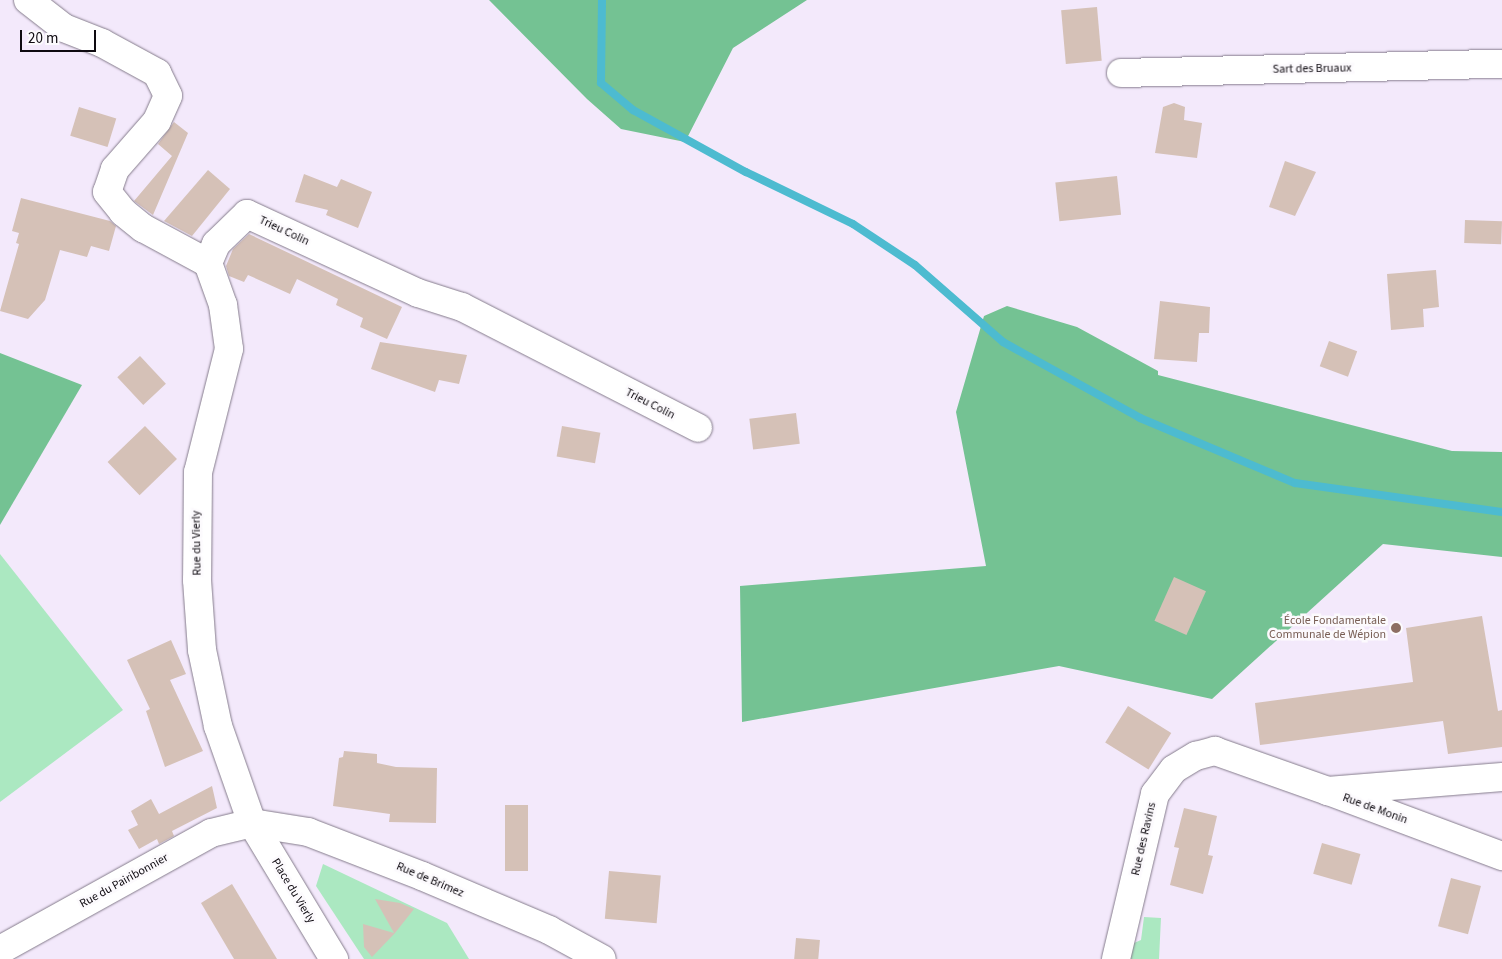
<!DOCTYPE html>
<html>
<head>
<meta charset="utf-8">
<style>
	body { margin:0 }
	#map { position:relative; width:1502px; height:959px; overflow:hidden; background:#f3e9fb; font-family:"Source Sans 3",sans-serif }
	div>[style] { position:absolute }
	.green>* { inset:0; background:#abe8c1 }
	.forest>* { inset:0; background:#74c293 }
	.stream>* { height:8px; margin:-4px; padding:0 4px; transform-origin:4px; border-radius:4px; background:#4dbbd0 }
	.building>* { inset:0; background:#d5c1b7; transform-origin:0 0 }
	.roads { filter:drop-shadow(0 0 1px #857c8c) drop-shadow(0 0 1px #857c8c) }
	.minor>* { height:28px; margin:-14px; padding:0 14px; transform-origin:14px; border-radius:14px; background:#fff }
	.dots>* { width:14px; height:14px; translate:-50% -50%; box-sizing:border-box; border:2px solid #fcfafd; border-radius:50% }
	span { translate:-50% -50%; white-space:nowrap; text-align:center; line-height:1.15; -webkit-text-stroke:5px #fcfafd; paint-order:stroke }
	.street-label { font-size:12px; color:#0e0a10 }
	.education-label { font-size:12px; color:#785e54 }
	.right { translate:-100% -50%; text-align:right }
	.scale { position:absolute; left:20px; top:30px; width:76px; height:22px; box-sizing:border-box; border:2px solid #0e0a10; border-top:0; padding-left:6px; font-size:15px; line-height:18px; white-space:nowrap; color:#0e0a10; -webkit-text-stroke:4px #fcfafd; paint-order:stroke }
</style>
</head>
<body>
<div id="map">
	<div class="green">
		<div style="clip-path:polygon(0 554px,123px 710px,0 802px)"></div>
		<div style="clip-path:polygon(323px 864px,447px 923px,469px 959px,364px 959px,316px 886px)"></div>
		<div style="clip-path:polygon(1144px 917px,1161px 918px,1159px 959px,1125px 959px,1127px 946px,1141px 940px)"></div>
	</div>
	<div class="forest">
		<div style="clip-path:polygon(489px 0,807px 0,733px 48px,685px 142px,621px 129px,587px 99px)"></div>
		<div style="clip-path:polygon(1007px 306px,1077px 327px,1158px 371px,1158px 375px,1452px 451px,1502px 452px,1502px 557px,1383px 544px,1212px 699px,1059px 666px,742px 722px,740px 586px,986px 566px,956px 412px,984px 316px)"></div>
		<div style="clip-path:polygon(0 353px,82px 385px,0 525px)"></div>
	</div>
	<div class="stream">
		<div style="left:602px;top:0;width:83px;rotate:90.7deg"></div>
		<div style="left:601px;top:83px;width:42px;rotate:40.2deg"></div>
		<div style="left:633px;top:110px;width:129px;rotate:28.8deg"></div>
		<div style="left:746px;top:172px;width:119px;rotate:25.9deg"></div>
		<div style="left:853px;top:224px;width:74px;rotate:33.5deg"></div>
		<div style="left:915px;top:265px;width:117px;rotate:41.2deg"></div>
		<div style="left:1003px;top:342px;width:157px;rotate:29deg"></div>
		<div style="left:1140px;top:418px;width:168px;rotate:22.8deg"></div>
		<div style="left:1295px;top:483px;width:209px;rotate:8deg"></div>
	</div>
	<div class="building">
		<div style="left:1097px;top:7px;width:54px;height:36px;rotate:85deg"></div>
		<div style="clip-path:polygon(1174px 103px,1185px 107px,1184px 120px,1202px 123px,1197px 158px,1155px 153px,1163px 107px)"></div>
		<div style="left:79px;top:107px;width:39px;height:30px;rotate:17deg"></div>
		<div style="clip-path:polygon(174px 122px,188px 133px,153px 215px,134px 201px,172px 156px,158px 144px)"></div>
		<div style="clip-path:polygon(1285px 161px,1316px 172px,1295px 216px,1269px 207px)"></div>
		<div style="clip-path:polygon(208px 170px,230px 189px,192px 236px,164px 221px)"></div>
		<div style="clip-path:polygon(304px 174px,337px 187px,341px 179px,372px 192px,358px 228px,326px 215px,328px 210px,295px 202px)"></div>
		<div style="left:1117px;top:176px;width:39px;height:62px;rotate:84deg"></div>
		<div style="clip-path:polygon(21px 198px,110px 221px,116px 226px,109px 251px,91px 246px,87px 257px,60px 250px,45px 300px,28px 319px,0 311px,19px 244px,16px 243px,19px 233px,12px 231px)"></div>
		<div style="left:1465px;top:220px;width:37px;height:23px;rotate:2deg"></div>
		<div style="clip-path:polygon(249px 234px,402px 307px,387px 339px,360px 327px,363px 318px,336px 305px,338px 299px,297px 279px,290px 294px,248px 275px,244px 282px,229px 276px,226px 266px,233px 249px)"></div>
		<div style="clip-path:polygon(1436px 270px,1439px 307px,1423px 309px,1424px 327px,1391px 330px,1387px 274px)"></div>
		<div style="clip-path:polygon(1160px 301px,1210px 307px,1209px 333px,1199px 333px,1197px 362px,1154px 359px)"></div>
		<div style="left:1329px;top:341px;width:30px;height:27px;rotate:20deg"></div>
		<div style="clip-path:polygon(380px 342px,467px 355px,459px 384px,439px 380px,435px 392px,371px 369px)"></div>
		<div style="left:140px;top:356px;width:38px;height:31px;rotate:47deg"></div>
		<div style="left:796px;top:413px;width:31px;height:47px;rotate:83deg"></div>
		<div style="left:145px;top:426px;width:46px;height:52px;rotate:46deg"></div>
		<div style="left:562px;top:426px;width:39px;height:31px;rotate:10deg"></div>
		<div style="left:1174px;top:577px;width:35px;height:48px;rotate:24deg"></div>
		<div style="clip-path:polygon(1482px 616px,1498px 711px,1502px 710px,1502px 747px,1448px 754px,1443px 721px,1260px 745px,1255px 703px,1413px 682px,1406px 628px)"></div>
		<div style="clip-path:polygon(171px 640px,186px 674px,170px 680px,203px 751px,165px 767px,146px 711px,150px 709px,127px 660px)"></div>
		<div style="left:1128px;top:706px;width:51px;height:43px;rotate:32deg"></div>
		<div style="clip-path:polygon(344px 751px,377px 754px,377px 763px,396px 767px,437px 768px,436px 823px,389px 822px,390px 814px,333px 806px,339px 758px,343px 757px)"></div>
		<div style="clip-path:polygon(212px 786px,217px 808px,172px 831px,174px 836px,159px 844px,157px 839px,139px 849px,128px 830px,138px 825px,131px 811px,151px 799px,159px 814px)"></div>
		<div style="left:505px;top:805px;width:23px;height:66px"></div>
		<div style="clip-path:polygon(1184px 808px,1217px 816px,1208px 855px,1213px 856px,1203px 894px,1170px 885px,1179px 848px,1174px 847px)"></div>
		<div style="left:1322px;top:843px;width:40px;height:32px;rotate:16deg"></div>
		<div style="left:609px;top:871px;width:52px;height:48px;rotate:5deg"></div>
		<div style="left:1451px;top:878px;width:31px;height:50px;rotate:15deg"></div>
		<div style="clip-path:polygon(232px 884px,277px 959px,234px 959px,201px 903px)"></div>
		<div style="clip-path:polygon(375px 899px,400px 903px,414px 909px,395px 933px,372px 957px,364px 947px,363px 924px,394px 933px)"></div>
		<div style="left:796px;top:938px;width:24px;height:21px;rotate:5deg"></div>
	</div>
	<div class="roads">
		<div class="minor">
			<div style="left:28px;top:0;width:46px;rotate:37.9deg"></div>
			<div style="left:64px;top:28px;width:41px;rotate:21.5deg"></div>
			<div style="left:102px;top:43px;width:63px;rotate:28.6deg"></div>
			<div style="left:157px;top:73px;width:25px;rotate:64deg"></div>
			<div style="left:168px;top:96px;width:27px;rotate:114deg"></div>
			<div style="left:157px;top:121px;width:64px;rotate:131.2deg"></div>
			<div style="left:115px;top:169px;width:24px;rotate:109deg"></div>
			<div style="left:107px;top:192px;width:26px;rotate:51deg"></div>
			<div style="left:123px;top:212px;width:26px;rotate:39deg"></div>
			<div style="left:143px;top:228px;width:74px;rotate:28.3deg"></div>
			<div style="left:1121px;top:73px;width:381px;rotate:-1.4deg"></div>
			<div style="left:208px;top:263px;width:45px;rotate:70.3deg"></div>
			<div style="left:223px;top:305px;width:44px;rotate:82.2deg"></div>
			<div style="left:229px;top:349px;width:127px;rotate:104.1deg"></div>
			<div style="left:198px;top:472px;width:108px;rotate:90.5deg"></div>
			<div style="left:197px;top:580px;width:70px;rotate:85.9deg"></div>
			<div style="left:202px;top:650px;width:78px;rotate:78.1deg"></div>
			<div style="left:218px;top:726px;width:103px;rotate:70.7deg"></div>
			<div style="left:252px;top:823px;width:159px;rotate:58.9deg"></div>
			<div style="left:208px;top:263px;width:21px;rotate:-67deg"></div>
			<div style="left:216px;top:244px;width:43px;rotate:-44.1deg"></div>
			<div style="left:247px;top:214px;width:188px;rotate:24.8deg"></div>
			<div style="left:418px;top:293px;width:46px;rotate:17.7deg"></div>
			<div style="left:462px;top:307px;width:265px;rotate:27.1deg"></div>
			<div style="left:1502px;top:777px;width:175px;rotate:175.4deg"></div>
			<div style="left:1328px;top:791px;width:186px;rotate:20.5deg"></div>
			<div style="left:0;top:950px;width:241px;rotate:-29deg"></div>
			<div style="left:211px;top:833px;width:42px;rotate:-13.7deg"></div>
			<div style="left:252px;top:823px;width:57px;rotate:9.1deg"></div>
			<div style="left:308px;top:832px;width:122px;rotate:21.1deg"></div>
			<div style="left:422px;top:876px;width:138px;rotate:23deg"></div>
			<div style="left:549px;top:930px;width:60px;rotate:28.7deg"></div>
			<div style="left:1116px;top:959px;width:170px;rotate:-76.7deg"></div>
			<div style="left:1155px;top:794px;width:31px;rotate:-53deg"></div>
			<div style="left:1174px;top:769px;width:26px;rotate:-31deg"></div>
			<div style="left:1196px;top:756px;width:20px;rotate:-15deg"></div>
			<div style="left:1215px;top:751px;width:120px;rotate:19.5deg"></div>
		</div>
	</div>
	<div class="dots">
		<div style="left:1396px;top:628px;background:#8d6e63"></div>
	</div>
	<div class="street-label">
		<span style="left:1312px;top:69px;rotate:-1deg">Sart des Bruaux</span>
		<span style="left:284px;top:231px;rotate:25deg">Trieu Colin</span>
		<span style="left:650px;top:404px;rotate:27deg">Trieu Colin</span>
		<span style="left:197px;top:543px;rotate:-91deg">Rue du Vierly</span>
		<span style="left:1375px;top:809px;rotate:20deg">Rue de Monin</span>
		<span style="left:1144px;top:839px;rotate:-77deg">Rue des Ravins</span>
		<span style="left:430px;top:880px;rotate:23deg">Rue de Brimez</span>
		<span style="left:124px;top:881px;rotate:-29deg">Rue du Pairibonnier</span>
		<span style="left:293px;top:891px;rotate:59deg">Place du Vierly</span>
	</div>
	<div class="education-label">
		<span class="right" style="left:1386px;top:628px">École Fondamentale<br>Communale de Wépion</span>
	</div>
	<div class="scale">20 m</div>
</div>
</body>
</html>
